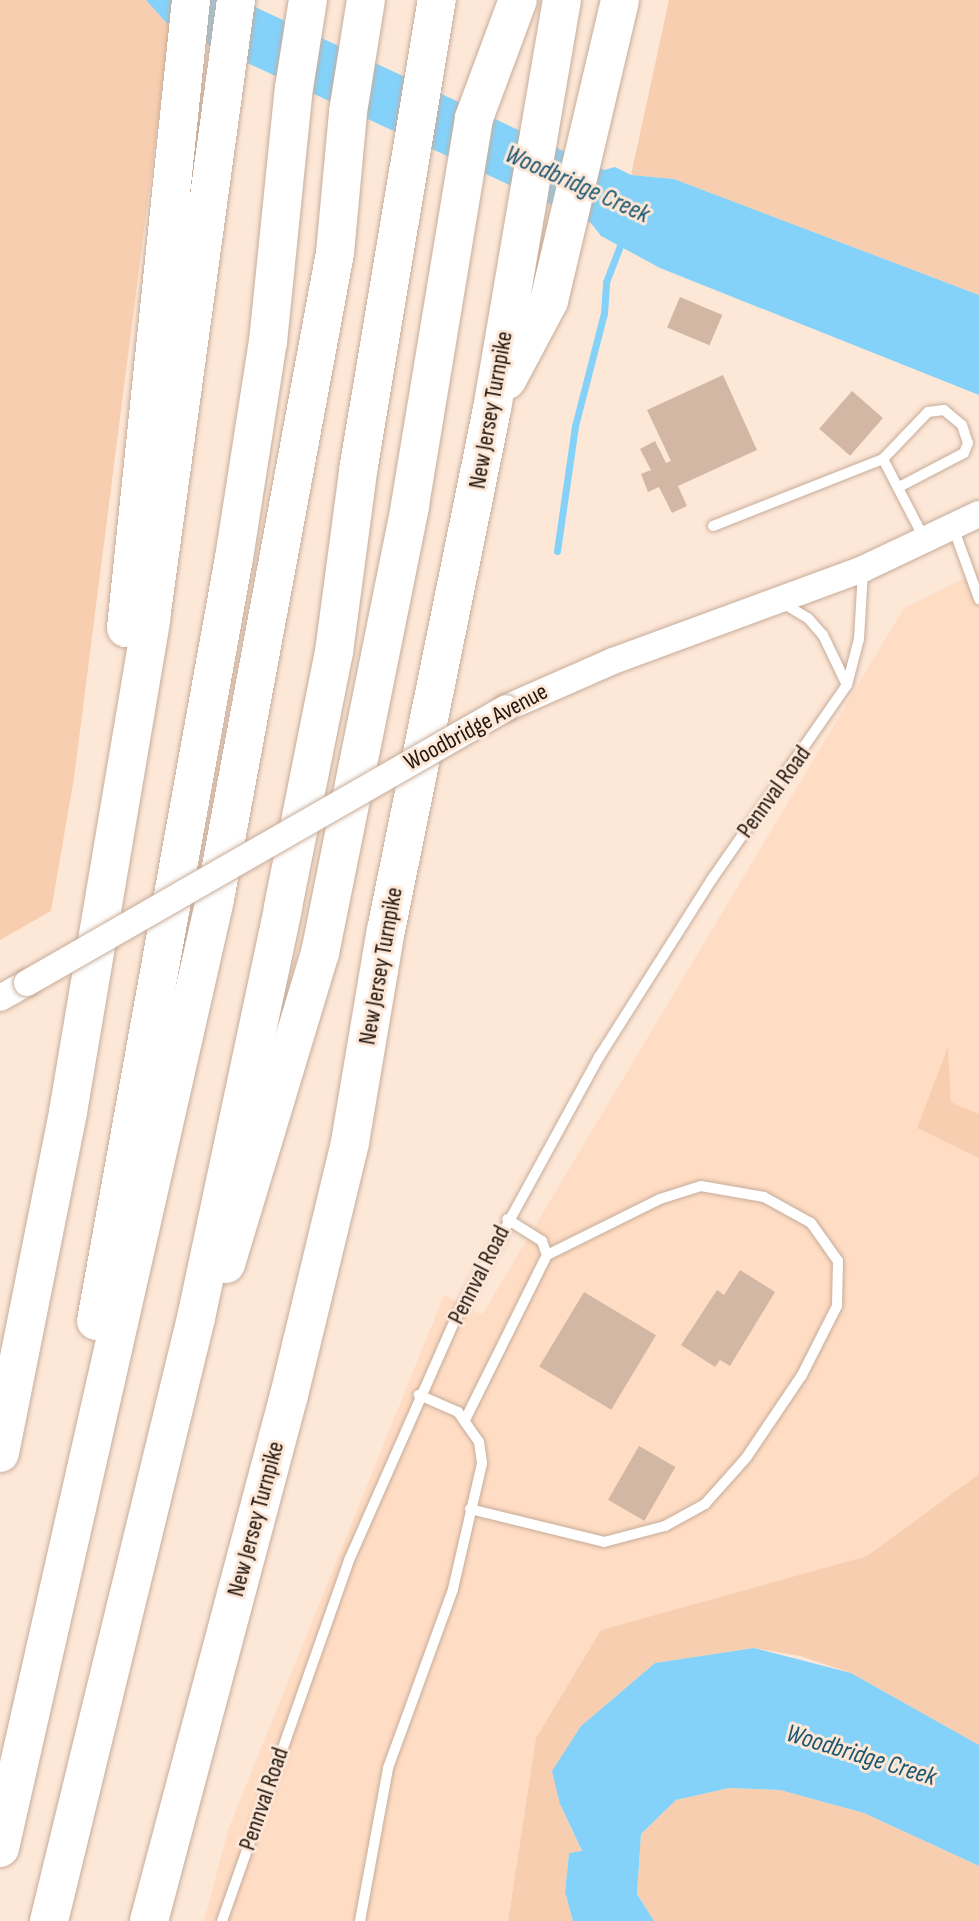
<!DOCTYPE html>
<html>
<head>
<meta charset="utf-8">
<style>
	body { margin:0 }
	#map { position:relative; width:979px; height:1921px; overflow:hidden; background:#fde7d7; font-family:"Sofia Sans Condensed",sans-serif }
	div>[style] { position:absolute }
	.built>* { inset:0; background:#ffddc4 }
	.green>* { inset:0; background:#f7cfb0 }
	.water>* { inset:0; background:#84d2fa }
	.stream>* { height:7px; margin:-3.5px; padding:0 3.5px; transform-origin:3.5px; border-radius:3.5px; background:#84d2fa }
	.building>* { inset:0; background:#d1b7a4; transform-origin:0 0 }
	.roads { filter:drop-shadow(0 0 2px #c7ac99) drop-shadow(0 0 2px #c7ac99) }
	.service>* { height:10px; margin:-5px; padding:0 5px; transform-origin:5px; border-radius:5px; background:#fff }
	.tertiary>* { height:26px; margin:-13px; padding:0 13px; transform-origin:13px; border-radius:13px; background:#fff }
	.motorway>* { height:38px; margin:-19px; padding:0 19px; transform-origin:19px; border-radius:19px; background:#fff }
	.bridges { filter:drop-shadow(0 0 2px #c7ac99) drop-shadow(0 0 2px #c7ac99) }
	.tertiary-bridge>* { height:26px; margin:-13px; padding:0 13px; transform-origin:13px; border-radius:13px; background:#fff }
	span { translate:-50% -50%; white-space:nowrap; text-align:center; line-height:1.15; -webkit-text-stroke:6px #fde7d7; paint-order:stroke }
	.street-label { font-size:24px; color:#211710 }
	.water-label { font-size:26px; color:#1a5672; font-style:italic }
</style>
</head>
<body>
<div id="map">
	<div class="built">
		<div style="clip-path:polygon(979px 571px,979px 1114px,951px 1102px,948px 1050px,918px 1127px,979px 1158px,979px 1474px,867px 1556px,601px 1630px,536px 1738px,508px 1921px,204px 1921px,228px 1830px,444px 1295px,482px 1315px,904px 608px)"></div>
	</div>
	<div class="green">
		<div style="clip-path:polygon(0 0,146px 0,170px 27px,74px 778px,51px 911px,0 940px)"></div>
		<div style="clip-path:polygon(669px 0,979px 0,979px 295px,674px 179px,631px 175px)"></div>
		<div style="clip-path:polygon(948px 1047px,951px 1102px,979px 1114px,979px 1158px,917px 1128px)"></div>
		<div style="clip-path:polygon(979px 1474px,979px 1745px,851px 1673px,800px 1656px,754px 1648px,655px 1663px,581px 1726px,560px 1804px,582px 1852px,569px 1853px,565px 1892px,573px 1921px,508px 1921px,536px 1738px,601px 1630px,867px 1556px)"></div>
		<div style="clip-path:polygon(729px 1788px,780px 1790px,864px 1813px,979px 1866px,979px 1921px,654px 1921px,637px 1894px,641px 1834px,676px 1800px)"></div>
	</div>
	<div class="water">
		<div style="clip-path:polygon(146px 0,240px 0,604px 170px,615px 167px,631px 175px,674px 179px,979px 295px,979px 395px,660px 268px,601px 236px,591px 223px,170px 27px)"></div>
		<div style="clip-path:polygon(754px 1648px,851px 1673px,979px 1745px,979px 1866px,864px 1813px,780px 1790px,729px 1788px,676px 1800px,641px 1834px,637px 1894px,654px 1921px,573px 1921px,565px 1892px,569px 1853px,582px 1851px,560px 1804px,552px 1771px,581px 1726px,655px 1663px)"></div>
	</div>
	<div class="stream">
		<div style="left:557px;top:551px;width:126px;rotate:-81.8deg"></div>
		<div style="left:575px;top:426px;width:117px;rotate:-75.6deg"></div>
		<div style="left:604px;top:313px;width:31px;rotate:-86deg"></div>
		<div style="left:606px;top:282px;width:47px;rotate:-68.9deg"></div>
	</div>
	<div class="building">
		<div style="left:680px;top:297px;width:46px;height:33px;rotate:23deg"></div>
		<div style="clip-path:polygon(723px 375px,757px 450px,678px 486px,687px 506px,672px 513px,659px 487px,648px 492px,641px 474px,651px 470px,640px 449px,655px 441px,666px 463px,671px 461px,647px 410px)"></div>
		<div style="left:852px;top:391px;width:41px;height:50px;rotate:41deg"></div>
		<div style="clip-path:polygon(740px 1270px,775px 1292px,730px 1366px,720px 1360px,715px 1367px,681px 1345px,717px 1290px,724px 1295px)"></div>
		<div style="left:584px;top:1292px;width:84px;height:87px;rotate:31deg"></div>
		<div style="left:639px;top:1446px;width:42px;height:62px;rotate:30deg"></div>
	</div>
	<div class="roads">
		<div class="service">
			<div style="left:883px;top:459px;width:65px;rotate:-46.2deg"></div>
			<div style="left:928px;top:412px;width:16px;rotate:-7deg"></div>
			<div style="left:944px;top:410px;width:23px;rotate:40deg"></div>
			<div style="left:962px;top:425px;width:19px;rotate:72deg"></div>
			<div style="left:968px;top:443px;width:11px;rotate:112deg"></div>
			<div style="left:964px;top:453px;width:73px;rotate:152.4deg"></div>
			<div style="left:713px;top:526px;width:183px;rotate:-21.5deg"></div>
			<div style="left:883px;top:459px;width:91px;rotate:62.6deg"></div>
			<div style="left:953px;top:527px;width:77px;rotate:70.1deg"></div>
			<div style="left:781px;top:602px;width:31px;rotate:31deg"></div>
			<div style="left:808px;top:618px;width:23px;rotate:49deg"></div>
			<div style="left:823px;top:635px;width:55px;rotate:64.4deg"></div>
			<div style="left:847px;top:685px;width:48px;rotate:-75.4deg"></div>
			<div style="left:859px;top:639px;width:68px;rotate:-86.6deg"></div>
			<div style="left:465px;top:1420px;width:184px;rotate:-63.6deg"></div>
			<div style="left:547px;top:1255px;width:15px;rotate:-110deg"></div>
			<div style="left:542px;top:1241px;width:41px;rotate:-147.8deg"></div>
			<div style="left:470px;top:1509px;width:138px;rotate:13.8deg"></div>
			<div style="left:604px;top:1542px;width:63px;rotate:-14.7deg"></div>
			<div style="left:665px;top:1526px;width:46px;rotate:-28.8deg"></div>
			<div style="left:705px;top:1504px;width:62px;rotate:-48.3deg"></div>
			<div style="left:746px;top:1458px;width:100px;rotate:-56deg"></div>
			<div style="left:802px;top:1375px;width:77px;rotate:-63.1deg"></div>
			<div style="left:837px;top:1306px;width:45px;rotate:-88.7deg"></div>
			<div style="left:838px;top:1261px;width:47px;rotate:-125.4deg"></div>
			<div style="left:811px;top:1223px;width:54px;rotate:-151deg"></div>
			<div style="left:764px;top:1197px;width:64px;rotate:-170.1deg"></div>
			<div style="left:701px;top:1186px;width:43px;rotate:162.4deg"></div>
			<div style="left:660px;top:1199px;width:126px;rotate:153.6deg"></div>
			<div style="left:222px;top:1921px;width:385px;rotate:-70.6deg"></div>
			<div style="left:350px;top:1558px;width:260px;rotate:-66.2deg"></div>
			<div style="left:455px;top:1320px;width:300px;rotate:-61.3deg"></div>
			<div style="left:599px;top:1057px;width:211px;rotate:-57.6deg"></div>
			<div style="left:712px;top:879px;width:236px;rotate:-55.2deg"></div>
			<div style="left:360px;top:1921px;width:156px;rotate:-79.6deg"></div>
			<div style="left:388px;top:1768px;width:190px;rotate:-70deg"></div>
			<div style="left:453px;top:1589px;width:129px;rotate:-77deg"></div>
			<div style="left:482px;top:1463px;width:21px;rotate:-98deg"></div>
			<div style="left:479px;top:1442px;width:37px;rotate:-125deg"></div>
			<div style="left:458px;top:1412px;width:43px;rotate:-156.4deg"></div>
		</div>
		<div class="tertiary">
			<div style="left:506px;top:708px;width:117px;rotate:-23.7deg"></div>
			<div style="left:613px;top:661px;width:266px;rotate:-20.2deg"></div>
			<div style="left:863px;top:569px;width:128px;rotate:-25.4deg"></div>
			<div style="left:0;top:998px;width:31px;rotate:-29deg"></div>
		</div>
		<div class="motorway">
			<div style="left:507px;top:380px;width:89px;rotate:-62deg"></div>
			<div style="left:549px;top:301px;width:309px;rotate:-76.7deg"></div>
			<div style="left:126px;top:628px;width:631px;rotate:-84.09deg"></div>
			<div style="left:226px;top:1264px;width:325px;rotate:-73.2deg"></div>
			<div style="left:320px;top:953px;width:457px;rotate:-78.6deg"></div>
			<div style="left:410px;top:505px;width:392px;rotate:-80.6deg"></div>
			<div style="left:474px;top:118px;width:126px;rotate:-69.6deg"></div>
			<div style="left:96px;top:1321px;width:775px;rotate:-79.75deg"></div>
			<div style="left:234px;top:558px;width:219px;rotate:-81.1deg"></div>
			<div style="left:268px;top:342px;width:255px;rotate:-84.2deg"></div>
			<div style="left:294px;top:88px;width:89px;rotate:-81deg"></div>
			<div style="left:0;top:1453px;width:348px;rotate:-78.7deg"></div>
			<div style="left:68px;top:1112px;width:500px;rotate:-80.4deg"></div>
			<div style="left:151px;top:619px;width:625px;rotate:-82.18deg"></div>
			<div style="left:0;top:1848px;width:973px;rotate:-77.23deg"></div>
			<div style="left:215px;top:899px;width:657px;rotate:-79.48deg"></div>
			<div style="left:335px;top:253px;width:142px;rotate:-84.7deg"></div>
			<div style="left:348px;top:112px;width:113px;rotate:-80.9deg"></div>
			<div style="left:49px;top:1921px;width:621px;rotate:-76.3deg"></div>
			<div style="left:196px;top:1318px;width:420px;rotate:-78deg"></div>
			<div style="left:283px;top:907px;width:260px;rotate:-78.7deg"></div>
			<div style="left:334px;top:652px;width:183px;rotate:-82.4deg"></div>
			<div style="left:358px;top:471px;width:478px;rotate:-80.5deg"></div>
			<div style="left:149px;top:1921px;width:544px;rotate:-75.1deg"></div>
			<div style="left:289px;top:1395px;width:260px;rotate:-76.4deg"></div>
			<div style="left:350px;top:1142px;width:215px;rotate:-80.4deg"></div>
			<div style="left:386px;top:930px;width:532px;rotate:-78.5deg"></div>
			<div style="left:492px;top:409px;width:415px;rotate:-80.3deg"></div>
		</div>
	</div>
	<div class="bridges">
		<div class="tertiary-bridge">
			<div style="left:27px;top:983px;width:552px;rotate:-29.86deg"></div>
		</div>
	</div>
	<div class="street-label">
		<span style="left:491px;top:410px;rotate:-80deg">New Jersey Turnpike</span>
		<span style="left:476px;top:727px;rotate:-28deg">Woodbridge Avenue</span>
		<span style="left:774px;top:792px;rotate:-54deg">Pennval Road</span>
		<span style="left:381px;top:966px;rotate:-80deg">New Jersey Turnpike</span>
		<span style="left:479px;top:1275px;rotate:-63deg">Pennval Road</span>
		<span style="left:256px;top:1519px;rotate:-75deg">New Jersey Turnpike</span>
		<span style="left:264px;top:1799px;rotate:-71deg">Pennval Road</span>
	</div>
	<div class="water-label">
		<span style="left:577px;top:185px;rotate:24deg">Woodbridge Creek</span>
		<span style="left:861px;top:1756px;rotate:17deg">Woodbridge Creek</span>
	</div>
</div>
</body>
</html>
